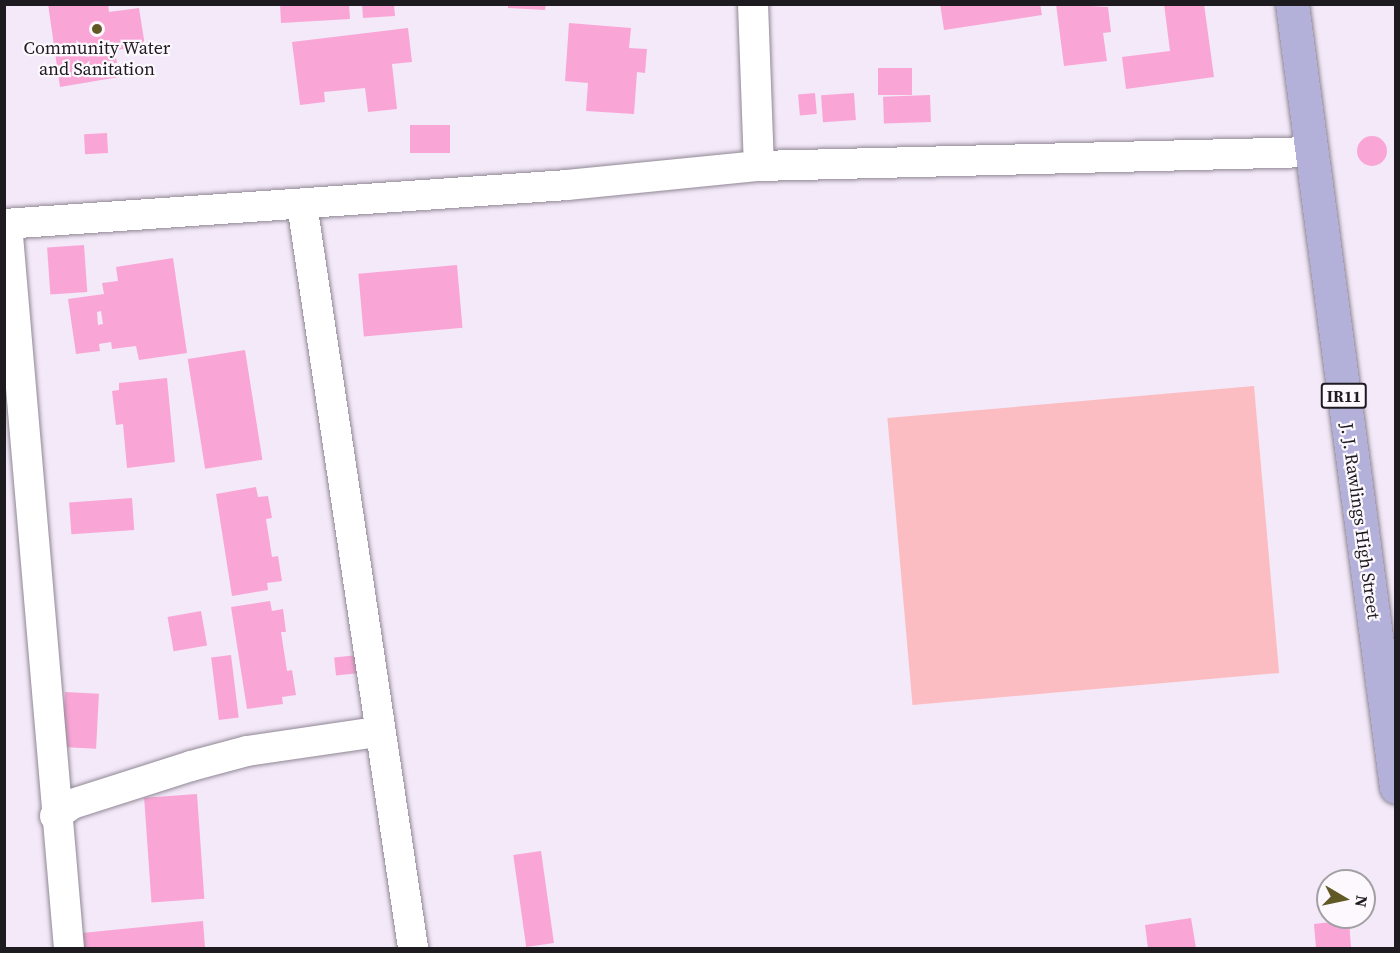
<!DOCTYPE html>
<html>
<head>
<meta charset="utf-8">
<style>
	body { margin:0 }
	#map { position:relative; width:1400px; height:953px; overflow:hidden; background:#f3e9f8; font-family:"Source Serif 4",serif }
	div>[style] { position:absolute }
	.green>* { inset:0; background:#fbbdc2; transform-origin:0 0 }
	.building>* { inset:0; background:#f9a6d6; transform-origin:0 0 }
	.round { border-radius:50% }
	.roads { filter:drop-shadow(0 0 2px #908795) drop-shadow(0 0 2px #908795) }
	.street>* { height:30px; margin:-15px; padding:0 15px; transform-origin:15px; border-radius:15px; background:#fff }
	.primary>* { height:33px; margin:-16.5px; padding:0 16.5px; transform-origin:16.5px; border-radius:16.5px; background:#b3b1da }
	.dots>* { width:16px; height:16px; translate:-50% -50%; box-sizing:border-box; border:3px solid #fcf8fe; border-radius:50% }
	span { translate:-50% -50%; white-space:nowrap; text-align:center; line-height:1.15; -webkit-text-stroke:4.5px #fcf8fe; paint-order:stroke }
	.shield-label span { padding:2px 4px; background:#fcf8fe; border:2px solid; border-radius:4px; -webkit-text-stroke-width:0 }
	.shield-label { font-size:16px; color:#1e1b20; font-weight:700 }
	.poi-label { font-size:18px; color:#1e1b20 }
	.street-label { font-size:18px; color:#1e1b20 }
	.frame { position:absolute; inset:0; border:6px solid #1e1b20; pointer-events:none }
	.north { position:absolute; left:1316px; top:869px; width:60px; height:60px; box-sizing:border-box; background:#fcf8fe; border:2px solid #a3a0a5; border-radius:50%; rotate:99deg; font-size:16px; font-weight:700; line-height:24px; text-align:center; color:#1e1b20 }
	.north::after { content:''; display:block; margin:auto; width:21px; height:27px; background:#615925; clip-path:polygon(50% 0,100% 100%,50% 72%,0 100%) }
</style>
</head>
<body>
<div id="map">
	<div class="green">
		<div style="left:1254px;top:386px;width:288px;height:368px;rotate:85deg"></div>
	</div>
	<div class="building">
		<div style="clip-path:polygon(48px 4px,108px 4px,109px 12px,139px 8px,145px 46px,115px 50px,119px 77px,60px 87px)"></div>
		<div style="clip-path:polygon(280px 4px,349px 4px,350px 19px,281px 23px)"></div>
		<div style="clip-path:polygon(362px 4px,394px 4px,395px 16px,363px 18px)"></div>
		<div style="clip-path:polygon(508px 4px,546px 4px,545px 10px,508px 8px)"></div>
		<div style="clip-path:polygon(940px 4px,1040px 4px,1042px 15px,944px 30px)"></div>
		<div style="clip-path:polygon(1056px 4px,1108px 7px,1111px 32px,1103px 33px,1107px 61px,1064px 66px)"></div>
		<div style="clip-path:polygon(1164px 4px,1204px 4px,1214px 77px,1126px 89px,1122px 57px,1170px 51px)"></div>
		<div style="clip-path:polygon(569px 23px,631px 28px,629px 48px,647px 49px,645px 73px,637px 72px,634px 114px,586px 111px,588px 83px,565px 81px)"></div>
		<div style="clip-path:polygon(408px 28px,412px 62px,392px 64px,397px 109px,368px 112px,365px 88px,324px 92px,325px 102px,300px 105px,292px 42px)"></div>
		<div style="left:878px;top:68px;width:34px;height:27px"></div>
		<div style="left:815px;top:93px;width:21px;height:17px;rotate:85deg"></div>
		<div style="left:854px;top:93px;width:27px;height:33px;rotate:86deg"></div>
		<div style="left:930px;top:95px;width:27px;height:47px;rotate:88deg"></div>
		<div style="left:410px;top:125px;width:40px;height:28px"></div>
		<div style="left:107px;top:133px;width:20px;height:23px;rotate:87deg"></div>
		<div class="round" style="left:1357px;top:136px;width:30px;height:30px"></div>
		<div style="left:84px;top:245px;width:47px;height:37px;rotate:86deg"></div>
		<div style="clip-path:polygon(evenodd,173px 258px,187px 353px,139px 360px,136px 346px,112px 349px,111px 342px,99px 344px,100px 351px,76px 354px,68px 299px,104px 294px,102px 283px,118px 281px,116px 267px,173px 258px,101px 311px,103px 324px,98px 325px,97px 312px,101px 311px)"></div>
		<div style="left:457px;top:265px;width:63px;height:99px;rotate:85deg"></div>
		<div style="left:245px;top:350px;width:111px;height:58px;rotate:81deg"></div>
		<div style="clip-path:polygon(167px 378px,175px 462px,127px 468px,123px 424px,116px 425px,112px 391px,119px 390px,119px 383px)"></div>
		<div style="clip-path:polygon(256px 487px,258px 497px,268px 496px,272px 518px,266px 519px,272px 557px,278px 556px,282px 581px,267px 583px,268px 590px,232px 596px,216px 494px)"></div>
		<div style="left:132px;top:498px;width:32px;height:63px;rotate:86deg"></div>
		<div style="clip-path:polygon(270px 601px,272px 611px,283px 609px,286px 632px,281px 632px,287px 671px,292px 670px,296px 695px,282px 697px,283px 704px,247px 709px,231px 607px)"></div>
		<div style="left:201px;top:611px;width:35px;height:34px;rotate:80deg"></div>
		<div style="left:231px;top:655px;width:63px;height:20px;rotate:83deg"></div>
		<div style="left:358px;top:655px;width:18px;height:24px;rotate:84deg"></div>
		<div style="left:65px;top:692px;width:34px;height:55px;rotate:3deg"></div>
		<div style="left:197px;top:794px;width:105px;height:53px;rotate:86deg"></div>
		<div style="left:541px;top:851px;width:93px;height:28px;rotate:82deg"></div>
		<div style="clip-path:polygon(1191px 918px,1196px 948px,1148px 948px,1145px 925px)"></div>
		<div style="clip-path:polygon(1349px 920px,1351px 948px,1316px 948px,1314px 924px)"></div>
		<div style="clip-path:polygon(203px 921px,205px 948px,84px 948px,82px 933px)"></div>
	</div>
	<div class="roads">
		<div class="street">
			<div style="left:753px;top:4px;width:162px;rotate:87.9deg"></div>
			<div style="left:302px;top:204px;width:752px;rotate:81.51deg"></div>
			<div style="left:4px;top:224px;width:564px;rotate:-3.96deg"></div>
			<div style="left:567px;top:185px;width:193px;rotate:-5.7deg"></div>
			<div style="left:759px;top:166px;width:553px;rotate:-1.45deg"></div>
			<div style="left:7px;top:224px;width:727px;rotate:85.11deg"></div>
			<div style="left:55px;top:816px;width:21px;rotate:-35deg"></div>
			<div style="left:72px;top:804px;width:125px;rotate:-17.7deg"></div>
			<div style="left:191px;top:766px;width:58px;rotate:-15deg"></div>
			<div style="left:247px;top:751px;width:132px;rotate:-8.3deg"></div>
		</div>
		<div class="primary">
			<div style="left:1292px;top:4px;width:790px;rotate:82.43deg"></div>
		</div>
	</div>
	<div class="dots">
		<div style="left:97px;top:29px;background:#615925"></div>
	</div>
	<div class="shield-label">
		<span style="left:1344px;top:396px">IR11</span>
	</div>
	<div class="poi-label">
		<span style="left:97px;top:59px">Community Water<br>and Sanitation</span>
	</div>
	<div class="street-label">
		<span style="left:1360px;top:521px;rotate:82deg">J. J. Rawlings High Street</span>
	</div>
	<div class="frame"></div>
	<div class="north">N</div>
</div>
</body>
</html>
